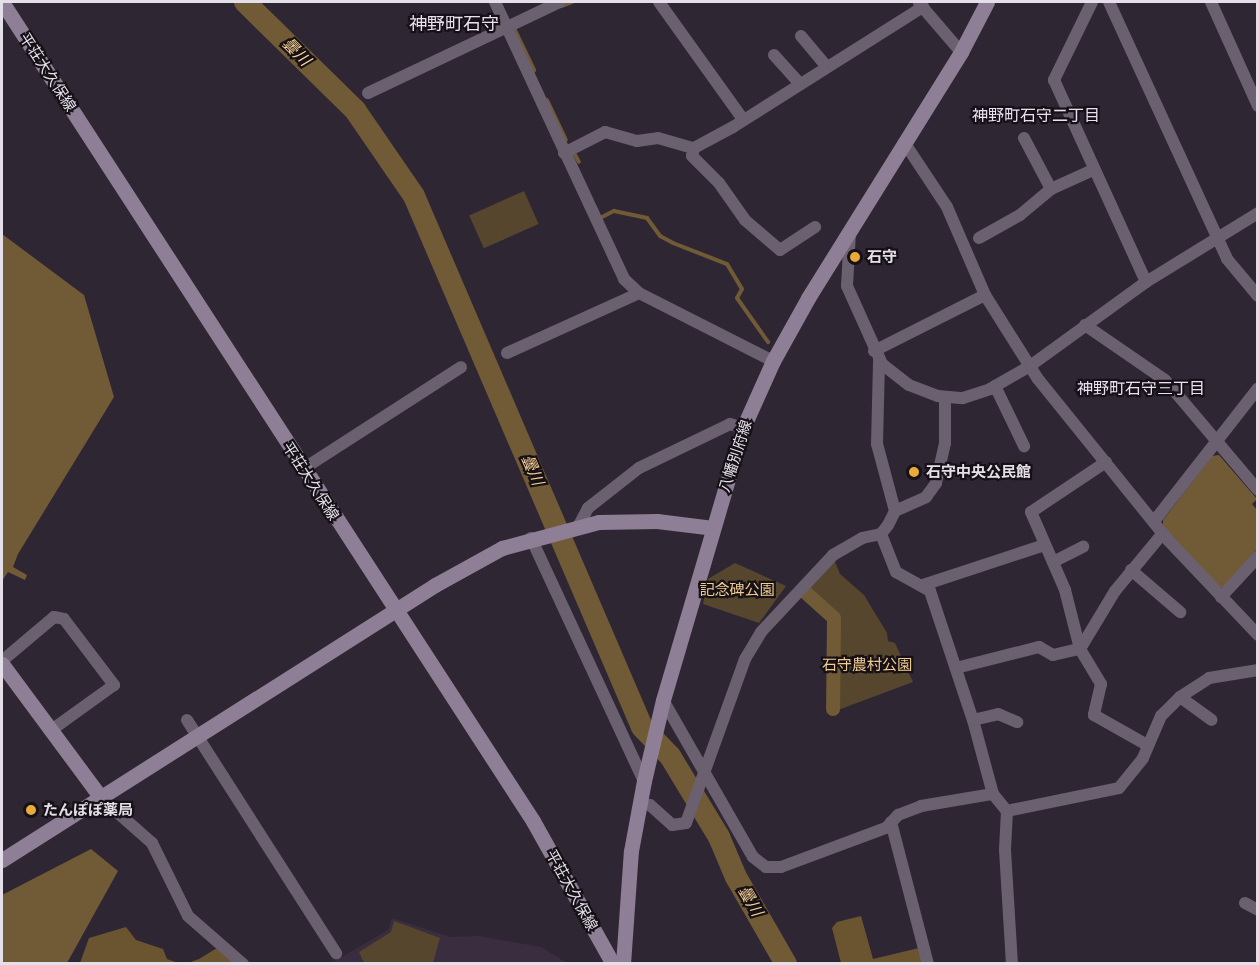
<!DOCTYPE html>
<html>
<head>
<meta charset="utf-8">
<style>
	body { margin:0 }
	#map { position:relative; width:1259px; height:965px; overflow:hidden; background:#2f2634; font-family:Helvetica,"Noto Sans JP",sans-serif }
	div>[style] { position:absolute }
	.built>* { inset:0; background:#3a2d40 }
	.green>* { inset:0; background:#56462d; transform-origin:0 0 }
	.forest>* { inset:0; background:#6b5531 }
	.water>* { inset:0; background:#715a36 }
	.stream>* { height:4px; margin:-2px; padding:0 2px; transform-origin:2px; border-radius:2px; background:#715a36 }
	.canal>* { height:14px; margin:-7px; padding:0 7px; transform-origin:7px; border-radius:7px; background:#715a36 }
	.river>* { height:22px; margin:-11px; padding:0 11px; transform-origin:11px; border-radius:11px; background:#715a36 }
	.street>* { height:12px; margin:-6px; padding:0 6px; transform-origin:6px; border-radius:6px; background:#6a606f }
	.secondary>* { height:15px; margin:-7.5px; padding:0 7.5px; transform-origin:7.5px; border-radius:7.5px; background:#8e7e96 }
	.dots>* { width:16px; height:16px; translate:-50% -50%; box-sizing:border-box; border:3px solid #151117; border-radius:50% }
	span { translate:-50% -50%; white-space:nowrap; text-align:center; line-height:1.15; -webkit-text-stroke:4.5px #151117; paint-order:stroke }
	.street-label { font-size:15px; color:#e4dfe8 }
	.poi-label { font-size:15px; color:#e4dfe8; font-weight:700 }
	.left { translate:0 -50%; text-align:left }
	.park-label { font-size:15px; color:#f2cb8e }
	.water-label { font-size:16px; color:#f9d294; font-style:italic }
	.neighbourhood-label { font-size:16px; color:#ebdff2 }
	.quarter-label { font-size:18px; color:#ebdff2 }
	.frame { position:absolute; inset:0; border:3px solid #e4dfe8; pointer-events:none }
</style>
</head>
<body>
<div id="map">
	<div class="built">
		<div style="clip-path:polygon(392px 918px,450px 937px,478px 936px,541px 947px,567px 963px,330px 964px,388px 930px)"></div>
	</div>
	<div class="green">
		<div style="left:524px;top:191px;width:36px;height:60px;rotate:66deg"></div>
		<div style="clip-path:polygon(834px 559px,840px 574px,864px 595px,887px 633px,888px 641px,895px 643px,913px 682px,838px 710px,835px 618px,805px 588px)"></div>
		<div style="clip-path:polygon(735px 563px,786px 586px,759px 623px,703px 604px,708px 579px)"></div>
		<div style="clip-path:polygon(394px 921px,440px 938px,433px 963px,364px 963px,359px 952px,391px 932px)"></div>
	</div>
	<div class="forest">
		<div style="clip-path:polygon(861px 916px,873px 959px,919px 948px,924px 963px,841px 963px,832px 928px,837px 922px)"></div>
		<div style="clip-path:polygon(126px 927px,136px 940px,163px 949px,167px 959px,178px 963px,80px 963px,89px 938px)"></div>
		<div style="clip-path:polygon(217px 948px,235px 964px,185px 964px,199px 959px)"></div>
	</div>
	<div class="water">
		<div style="clip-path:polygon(2px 234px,84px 295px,114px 397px,18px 554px,13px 567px,27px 575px,25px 580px,8px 572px,2px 581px)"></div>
		<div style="clip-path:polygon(1219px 455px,1257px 499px,1252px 504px,1257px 510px,1257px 550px,1224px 587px,1217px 587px,1163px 528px,1163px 520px,1212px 456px)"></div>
		<div style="clip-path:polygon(91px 849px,118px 871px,67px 963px,2px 963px,2px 895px)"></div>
	</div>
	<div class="stream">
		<div style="left:562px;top:6px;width:11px;rotate:-22deg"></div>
		<div style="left:514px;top:28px;width:47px;rotate:64.5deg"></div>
		<div style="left:547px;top:100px;width:44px;rotate:64.6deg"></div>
		<div style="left:574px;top:153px;width:10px;rotate:61deg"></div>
		<div style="left:600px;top:218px;width:16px;rotate:-27deg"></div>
		<div style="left:614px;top:211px;width:34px;rotate:12deg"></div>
		<div style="left:647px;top:218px;width:22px;rotate:54deg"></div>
		<div style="left:660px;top:236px;width:15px;rotate:28deg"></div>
		<div style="left:673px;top:243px;width:58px;rotate:21.3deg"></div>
		<div style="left:727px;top:264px;width:29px;rotate:59deg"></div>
		<div style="left:742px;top:289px;width:10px;rotate:119deg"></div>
		<div style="left:737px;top:298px;width:54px;rotate:54.8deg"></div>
	</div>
	<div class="canal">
		<div style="left:804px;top:591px;width:40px;rotate:42deg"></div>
		<div style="left:834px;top:618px;width:91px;rotate:90.6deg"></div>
	</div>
	<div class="river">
		<div style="left:245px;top:2px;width:154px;rotate:44.5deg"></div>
		<div style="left:355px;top:110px;width:104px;rotate:55.5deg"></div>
		<div style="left:414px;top:196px;width:578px;rotate:66.76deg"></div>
		<div style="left:642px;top:727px;width:40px;rotate:46deg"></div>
		<div style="left:670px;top:756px;width:95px;rotate:58.8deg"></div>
		<div style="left:719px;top:837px;width:43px;rotate:67deg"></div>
		<div style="left:736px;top:877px;width:100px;rotate:60.1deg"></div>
	</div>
	<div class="street">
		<div style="left:495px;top:2px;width:306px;rotate:65deg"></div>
		<div style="left:624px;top:279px;width:21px;rotate:43deg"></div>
		<div style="left:639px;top:293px;width:150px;rotate:26.9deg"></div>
		<div style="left:659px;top:2px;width:143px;rotate:54.4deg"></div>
		<div style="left:1092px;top:2px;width:87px;rotate:116deg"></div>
		<div style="left:1054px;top:80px;width:222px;rotate:65.5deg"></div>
		<div style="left:1109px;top:2px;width:283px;rotate:65.3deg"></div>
		<div style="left:1227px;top:259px;width:48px;rotate:50deg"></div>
		<div style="left:1211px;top:2px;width:114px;rotate:65.7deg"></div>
		<div style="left:919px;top:3px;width:65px;rotate:49.4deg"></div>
		<div style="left:801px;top:36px;width:39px;rotate:50deg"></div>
		<div style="left:774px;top:55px;width:38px;rotate:48deg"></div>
		<div style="left:368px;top:93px;width:212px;rotate:-25.4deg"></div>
		<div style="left:1024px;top:138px;width:58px;rotate:62.1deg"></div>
		<div style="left:904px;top:142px;width:78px;rotate:56.5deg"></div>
		<div style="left:947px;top:207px;width:96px;rotate:66.6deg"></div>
		<div style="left:985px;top:295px;width:99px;rotate:57.8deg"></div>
		<div style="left:1038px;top:379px;width:207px;rotate:51.1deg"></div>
		<div style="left:1168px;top:540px;width:131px;rotate:46.5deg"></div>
		<div style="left:694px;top:148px;width:8px;rotate:104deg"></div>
		<div style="left:692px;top:156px;width:38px;rotate:45deg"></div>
		<div style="left:719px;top:183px;width:45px;rotate:54.9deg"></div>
		<div style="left:745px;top:220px;width:46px;rotate:40.6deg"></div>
		<div style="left:780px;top:250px;width:42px;rotate:-33.3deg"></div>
		<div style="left:564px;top:153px;width:46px;rotate:-27.1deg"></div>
		<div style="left:605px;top:132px;width:33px;rotate:16deg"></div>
		<div style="left:637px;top:141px;width:21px;rotate:-8deg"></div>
		<div style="left:658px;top:138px;width:37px;rotate:16deg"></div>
		<div style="left:694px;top:148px;width:44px;rotate:-28.3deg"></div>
		<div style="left:733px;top:127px;width:225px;rotate:-32.3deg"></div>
		<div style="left:850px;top:232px;width:54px;rotate:93.2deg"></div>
		<div style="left:847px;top:286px;width:85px;rotate:65.8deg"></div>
		<div style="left:882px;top:364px;width:34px;rotate:38deg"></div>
		<div style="left:909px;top:385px;width:31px;rotate:21deg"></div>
		<div style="left:938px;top:396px;width:25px;rotate:5deg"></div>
		<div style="left:963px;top:398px;width:28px;rotate:-18deg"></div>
		<div style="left:990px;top:389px;width:46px;rotate:-29.9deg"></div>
		<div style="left:1030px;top:366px;width:143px;rotate:-35.9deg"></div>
		<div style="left:1146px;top:282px;width:132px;rotate:-31.6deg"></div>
		<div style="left:979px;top:238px;width:47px;rotate:-29.3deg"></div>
		<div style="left:1020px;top:215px;width:40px;rotate:-40deg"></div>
		<div style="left:1051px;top:189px;width:46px;rotate:-24.3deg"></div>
		<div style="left:1085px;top:325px;width:97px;rotate:34.5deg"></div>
		<div style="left:1165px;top:380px;width:144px;rotate:49.8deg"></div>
		<div style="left:874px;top:351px;width:124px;rotate:-26.8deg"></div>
		<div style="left:507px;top:353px;width:145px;rotate:-24.4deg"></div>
		<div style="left:995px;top:386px;width:67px;rotate:64.2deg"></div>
		<div style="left:1106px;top:462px;width:90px;rotate:146.3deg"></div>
		<div style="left:1031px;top:512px;width:85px;rotate:66.4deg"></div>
		<div style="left:1065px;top:590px;width:61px;rotate:75.7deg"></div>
		<div style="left:1080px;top:649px;width:41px;rotate:59deg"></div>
		<div style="left:1101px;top:684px;width:32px;rotate:103deg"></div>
		<div style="left:1094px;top:715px;width:61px;rotate:29.5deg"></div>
		<div style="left:303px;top:469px;width:188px;rotate:-32.8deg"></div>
		<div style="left:895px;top:511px;width:34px;rotate:-24deg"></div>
		<div style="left:926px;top:497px;width:17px;rotate:-54deg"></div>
		<div style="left:936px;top:483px;width:41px;rotate:-77.3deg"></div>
		<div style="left:945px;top:443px;width:45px;rotate:-90deg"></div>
		<div style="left:1155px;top:520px;width:167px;rotate:-52deg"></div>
		<div style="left:579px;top:525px;width:19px;rotate:-62deg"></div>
		<div style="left:588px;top:508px;width:65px;rotate:-38.1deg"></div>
		<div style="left:639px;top:468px;width:101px;rotate:-25.8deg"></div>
		<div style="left:730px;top:424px;width:14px;rotate:17deg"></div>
		<div style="left:881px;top:534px;width:41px;rotate:68.5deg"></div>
		<div style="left:896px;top:572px;width:39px;rotate:29deg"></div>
		<div style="left:930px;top:591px;width:136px;rotate:71.6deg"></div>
		<div style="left:973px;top:720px;width:77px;rotate:74.9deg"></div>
		<div style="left:993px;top:794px;width:22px;rotate:51deg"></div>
		<div style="left:1007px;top:811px;width:114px;rotate:-11.6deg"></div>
		<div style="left:1119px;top:788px;width:38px;rotate:-51deg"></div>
		<div style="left:1143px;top:758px;width:46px;rotate:-66.8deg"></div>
		<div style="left:1161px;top:716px;width:27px;rotate:-45deg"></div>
		<div style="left:1180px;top:697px;width:35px;rotate:-33deg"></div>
		<div style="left:1209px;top:678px;width:50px;rotate:-9.3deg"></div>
		<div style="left:531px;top:538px;width:268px;rotate:65.1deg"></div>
		<div style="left:1053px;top:562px;width:34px;rotate:-27deg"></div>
		<div style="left:1131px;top:570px;width:65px;rotate:40.6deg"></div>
		<div style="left:923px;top:585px;width:128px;rotate:-18.2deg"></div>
		<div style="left:1221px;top:597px;width:54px;rotate:-47.2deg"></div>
		<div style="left:2px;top:661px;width:68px;rotate:-40.2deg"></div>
		<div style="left:54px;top:617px;width:10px;rotate:11deg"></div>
		<div style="left:64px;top:619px;width:83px;rotate:52.9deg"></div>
		<div style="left:114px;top:685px;width:79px;rotate:144.3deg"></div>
		<div style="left:956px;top:668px;width:86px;rotate:-14.2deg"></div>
		<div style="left:1039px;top:647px;width:16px;rotate:30deg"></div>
		<div style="left:1053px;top:655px;width:28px;rotate:-13deg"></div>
		<div style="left:1080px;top:649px;width:68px;rotate:-58.9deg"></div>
		<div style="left:1115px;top:591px;width:75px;rotate:-50.4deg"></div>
		<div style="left:1180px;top:697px;width:39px;rotate:36deg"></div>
		<div style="left:663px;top:700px;width:181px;rotate:60.2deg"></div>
		<div style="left:753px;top:857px;width:16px;rotate:38deg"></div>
		<div style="left:766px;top:867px;width:15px"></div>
		<div style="left:781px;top:867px;width:112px;rotate:-20.4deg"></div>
		<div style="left:886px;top:828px;width:18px;rotate:-47deg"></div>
		<div style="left:898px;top:815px;width:25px;rotate:-21deg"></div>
		<div style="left:921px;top:806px;width:73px;rotate:-9.5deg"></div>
		<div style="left:187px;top:720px;width:277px;rotate:57.4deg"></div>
		<div style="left:973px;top:720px;width:26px;rotate:-13deg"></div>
		<div style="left:998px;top:714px;width:21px;rotate:23deg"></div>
		<div style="left:101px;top:798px;width:68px;rotate:41.4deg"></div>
		<div style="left:152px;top:843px;width:81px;rotate:63.7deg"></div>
		<div style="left:188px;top:916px;width:73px;rotate:41.1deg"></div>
		<div style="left:640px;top:804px;width:10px;rotate:6deg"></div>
		<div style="left:650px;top:805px;width:30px;rotate:42deg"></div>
		<div style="left:672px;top:825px;width:14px;rotate:-8deg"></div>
		<div style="left:686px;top:823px;width:174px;rotate:-70.2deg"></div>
		<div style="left:745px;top:659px;width:31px;rotate:-59deg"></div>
		<div style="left:761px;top:632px;width:105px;rotate:-46.9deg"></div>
		<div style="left:833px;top:555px;width:34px;rotate:-30deg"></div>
		<div style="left:862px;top:538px;width:19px;rotate:-12deg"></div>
		<div style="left:881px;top:534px;width:11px;rotate:-52deg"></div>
		<div style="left:888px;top:525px;width:16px;rotate:-63deg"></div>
		<div style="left:895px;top:511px;width:69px;rotate:-105deg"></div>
		<div style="left:877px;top:444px;width:84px;rotate:-88.6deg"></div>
		<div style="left:1007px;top:811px;width:39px;rotate:93deg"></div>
		<div style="left:1005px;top:850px;width:114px;rotate:86.5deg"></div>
		<div style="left:891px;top:822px;width:147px;rotate:75.4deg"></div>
		<div style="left:1245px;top:903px;width:15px;rotate:28deg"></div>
	</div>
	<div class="secondary">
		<div style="left:2px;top:2px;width:976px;rotate:57.04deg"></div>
		<div style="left:533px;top:821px;width:164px;rotate:60.8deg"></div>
		<div style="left:2px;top:664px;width:167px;rotate:53.5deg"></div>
		<div style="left:2px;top:860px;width:513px;rotate:-32.42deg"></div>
		<div style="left:435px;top:585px;width:77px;rotate:-28.9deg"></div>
		<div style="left:502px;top:548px;width:100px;rotate:-15deg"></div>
		<div style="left:599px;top:522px;width:58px;rotate:-1deg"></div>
		<div style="left:657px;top:521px;width:56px;rotate:7.1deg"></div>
		<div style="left:623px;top:964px;width:113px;rotate:-86deg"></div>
		<div style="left:631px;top:851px;width:71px;rotate:-79.5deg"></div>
		<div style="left:644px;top:781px;width:83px;rotate:-76.8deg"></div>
		<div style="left:663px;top:700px;width:284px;rotate:-73.6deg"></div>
		<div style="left:743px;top:428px;width:73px;rotate:-65.9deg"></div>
		<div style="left:773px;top:361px;width:72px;rotate:-60.9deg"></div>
		<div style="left:808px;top:298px;width:290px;rotate:-58.1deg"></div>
		<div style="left:961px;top:52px;width:56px;rotate:-62.5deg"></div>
	</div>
	<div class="dots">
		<div style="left:855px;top:257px;background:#e9ab38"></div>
		<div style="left:914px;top:472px;background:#e9ab38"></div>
		<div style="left:31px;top:810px;background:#e9ab38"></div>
	</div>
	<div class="street-label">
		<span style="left:48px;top:72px;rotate:57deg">平荘大久保線</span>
		<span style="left:735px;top:456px;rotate:-72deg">八幡別府線</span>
		<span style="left:311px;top:481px;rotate:57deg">平荘大久保線</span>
		<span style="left:572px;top:890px;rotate:61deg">平荘大久保線</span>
	</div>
	<div class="poi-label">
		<span class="left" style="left:867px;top:257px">石守</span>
		<span class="left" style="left:926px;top:472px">石守中央公民館</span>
		<span class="left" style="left:43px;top:810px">たんぽぽ薬局</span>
	</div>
	<div class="park-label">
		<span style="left:737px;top:590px">記念碑公園</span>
		<span style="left:867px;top:665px">石守農村公園</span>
	</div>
	<div class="water-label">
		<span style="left:296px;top:52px;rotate:45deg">曇川</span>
		<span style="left:532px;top:470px;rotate:67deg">曇川</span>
		<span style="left:750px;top:901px;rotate:60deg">曇川</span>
	</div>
	<div class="neighbourhood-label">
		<span style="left:1036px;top:116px">神野町石守二丁目</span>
		<span style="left:1141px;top:389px">神野町石守三丁目</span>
	</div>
	<div class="quarter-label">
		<span style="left:454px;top:24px">神野町石守</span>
	</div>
	<div class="frame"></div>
</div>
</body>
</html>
